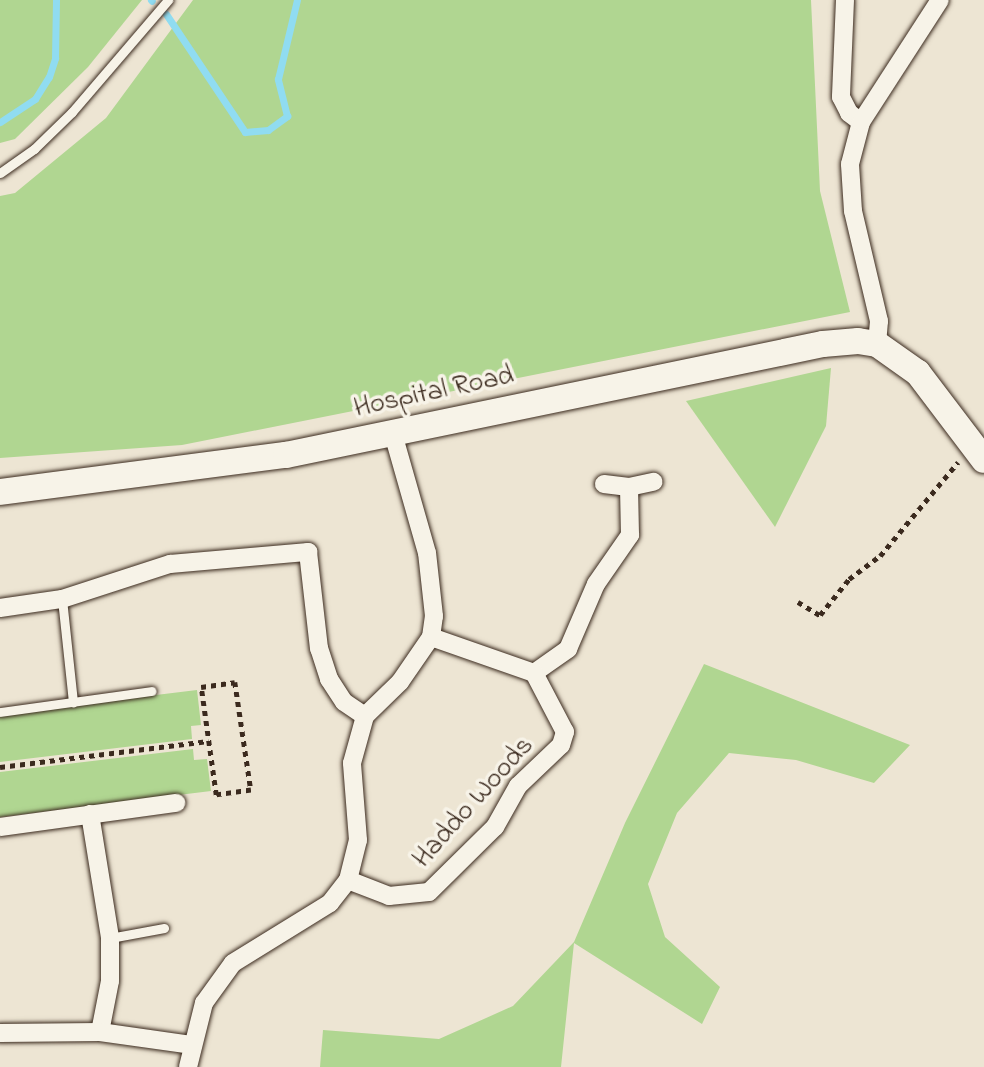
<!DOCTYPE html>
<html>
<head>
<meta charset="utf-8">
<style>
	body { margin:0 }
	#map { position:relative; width:984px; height:1067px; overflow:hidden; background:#ede5d3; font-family:"Indie Flower",sans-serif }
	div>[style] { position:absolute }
	.green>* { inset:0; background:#b0d691 }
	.stream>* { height:7px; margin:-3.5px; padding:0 3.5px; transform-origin:3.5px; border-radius:3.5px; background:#90dcf1 }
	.path>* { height:4.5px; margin-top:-2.25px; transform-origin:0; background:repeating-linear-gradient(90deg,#3b2a1e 0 5px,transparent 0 10px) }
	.roads { filter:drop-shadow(0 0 2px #3b2a1e) drop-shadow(0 0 2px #3b2a1e) }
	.lane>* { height:9px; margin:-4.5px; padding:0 4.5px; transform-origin:4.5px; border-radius:4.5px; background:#f7f3e8 }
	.street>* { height:18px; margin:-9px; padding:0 9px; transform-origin:9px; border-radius:9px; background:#f7f3e8 }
	.secondary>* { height:26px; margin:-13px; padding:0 13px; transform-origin:13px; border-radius:13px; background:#f7f3e8 }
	span { translate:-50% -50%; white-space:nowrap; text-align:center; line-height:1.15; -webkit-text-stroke:7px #f7f3e8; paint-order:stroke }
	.street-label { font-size:28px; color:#3b2a1e }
</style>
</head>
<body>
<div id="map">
	<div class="green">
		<div style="clip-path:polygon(0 0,142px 0,88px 67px,15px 139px,0 143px)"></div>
		<div style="clip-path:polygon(193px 0,811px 0,820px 191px,850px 312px,182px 445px,0 458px,0 196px,15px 193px,106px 118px)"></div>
		<div style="clip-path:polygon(831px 368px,826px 426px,775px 527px,686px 401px)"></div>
		<div style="clip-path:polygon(704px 664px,910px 745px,874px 783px,796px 760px,729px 753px,677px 813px,648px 884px,665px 937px,720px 987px,702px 1024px,574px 943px,561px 1067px,320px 1067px,323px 1030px,439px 1039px,513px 1006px,574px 942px,625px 823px)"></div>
		<div style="clip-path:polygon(197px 690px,201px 725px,191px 726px,192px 739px,0 762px,0 714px)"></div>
		<div style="clip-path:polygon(193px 749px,194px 760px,207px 759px,211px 791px,0 817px,0 772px)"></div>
	</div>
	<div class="stream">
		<div style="left:151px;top:0;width:1px;rotate:45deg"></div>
		<div style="left:166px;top:14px;width:142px;rotate:56.2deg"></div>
		<div style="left:245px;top:132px;width:23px;rotate:-5deg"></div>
		<div style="left:268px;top:130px;width:24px;rotate:-36deg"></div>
		<div style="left:287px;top:116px;width:38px;rotate:-104deg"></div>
		<div style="left:278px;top:79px;width:81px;rotate:-76.5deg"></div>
		<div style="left:0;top:122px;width:42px;rotate:-33.3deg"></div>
		<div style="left:35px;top:99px;width:26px;rotate:-58deg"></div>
		<div style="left:49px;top:77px;width:20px;rotate:-72deg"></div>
		<div style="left:55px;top:58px;width:58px;rotate:-89deg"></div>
	</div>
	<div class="path">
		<div style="left:798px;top:602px;width:26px;rotate:31deg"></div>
		<div style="left:820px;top:615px;width:46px;rotate:-51.1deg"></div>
		<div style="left:849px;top:579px;width:39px;rotate:-37deg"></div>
		<div style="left:880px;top:556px;width:122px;rotate:-50.3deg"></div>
		<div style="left:235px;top:682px;width:109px;rotate:81.6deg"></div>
		<div style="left:251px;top:790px;width:35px;rotate:172deg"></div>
		<div style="left:216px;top:795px;width:109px;rotate:-97.9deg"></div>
		<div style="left:201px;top:687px;width:34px;rotate:-8deg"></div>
		<div style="left:0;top:767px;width:210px;rotate:-7.1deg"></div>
	</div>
	<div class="roads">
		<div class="lane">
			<div style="left:0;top:173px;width:42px;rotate:-35.2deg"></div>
			<div style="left:34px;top:149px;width:53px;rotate:-44.2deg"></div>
			<div style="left:72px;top:112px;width:148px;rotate:-49.4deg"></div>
			<div style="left:62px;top:599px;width:104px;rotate:83.9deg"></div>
			<div style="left:0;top:712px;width:153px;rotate:-7.9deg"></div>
			<div style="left:110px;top:938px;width:55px;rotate:-10.5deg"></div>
		</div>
		<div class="street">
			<div style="left:845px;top:0;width:97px;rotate:92.4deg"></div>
			<div style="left:841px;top:97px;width:18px;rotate:63deg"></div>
			<div style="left:849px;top:113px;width:15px;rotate:37deg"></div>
			<div style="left:877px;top:344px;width:23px;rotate:-85deg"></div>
			<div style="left:879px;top:321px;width:113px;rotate:-103.3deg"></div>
			<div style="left:853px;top:211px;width:47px;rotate:-93.7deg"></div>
			<div style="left:850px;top:164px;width:43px;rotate:-75.3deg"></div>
			<div style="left:861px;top:122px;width:145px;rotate:-57.1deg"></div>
			<div style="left:604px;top:484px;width:25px;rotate:7deg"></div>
			<div style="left:629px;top:487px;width:25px;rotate:-12deg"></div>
			<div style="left:0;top:608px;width:63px;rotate:-8.3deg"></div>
			<div style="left:62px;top:599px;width:114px;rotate:-18deg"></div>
			<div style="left:170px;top:564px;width:139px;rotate:-5deg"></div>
			<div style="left:308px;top:552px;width:97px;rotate:83.5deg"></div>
			<div style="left:319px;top:648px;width:33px;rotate:72deg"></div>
			<div style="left:329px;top:679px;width:27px;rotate:57deg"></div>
			<div style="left:344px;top:702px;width:25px;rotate:34deg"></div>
			<div style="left:534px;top:673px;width:42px;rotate:-35.2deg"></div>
			<div style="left:568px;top:649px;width:71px;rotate:-66.7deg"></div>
			<div style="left:596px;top:584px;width:60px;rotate:-55.2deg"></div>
			<div style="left:630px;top:535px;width:48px;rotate:-91.2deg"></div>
			<div style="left:90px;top:814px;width:126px;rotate:80.8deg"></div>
			<div style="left:110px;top:938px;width:43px;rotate:90deg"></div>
			<div style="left:110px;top:981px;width:52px;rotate:101.1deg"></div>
			<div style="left:0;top:827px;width:178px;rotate:-7.8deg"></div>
			<div style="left:348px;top:880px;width:44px;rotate:21.3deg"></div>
			<div style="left:389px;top:896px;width:40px;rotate:-5.7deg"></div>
			<div style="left:429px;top:892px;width:93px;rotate:-44.6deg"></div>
			<div style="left:495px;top:827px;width:47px;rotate:-60.7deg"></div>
			<div style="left:518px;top:786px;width:59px;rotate:-43.6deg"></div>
			<div style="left:561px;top:745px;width:14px;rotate:-73deg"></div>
			<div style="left:565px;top:732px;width:67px;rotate:-117.7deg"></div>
			<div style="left:534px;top:673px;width:109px;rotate:-160.7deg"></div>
			<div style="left:0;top:1033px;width:100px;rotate:-0.6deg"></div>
			<div style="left:100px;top:1032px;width:92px;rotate:8.1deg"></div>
			<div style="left:188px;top:1067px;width:66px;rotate:-76deg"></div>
			<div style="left:204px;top:1003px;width:49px;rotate:-54.1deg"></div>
			<div style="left:233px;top:963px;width:114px;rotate:-31.7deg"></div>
			<div style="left:330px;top:903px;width:29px;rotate:-52deg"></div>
			<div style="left:348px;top:880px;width:41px;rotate:-76deg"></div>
			<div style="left:358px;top:840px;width:77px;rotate:-94.5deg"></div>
			<div style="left:352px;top:763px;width:49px;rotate:-74.5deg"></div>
			<div style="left:365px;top:716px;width:49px;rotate:-44.2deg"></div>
			<div style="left:400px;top:682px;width:55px;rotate:-55.4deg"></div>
			<div style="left:431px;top:637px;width:21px;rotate:-82deg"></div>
			<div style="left:434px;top:616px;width:63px;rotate:-96.3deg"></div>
			<div style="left:427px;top:553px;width:124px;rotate:-105.9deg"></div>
		</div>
		<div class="secondary">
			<div style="left:0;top:492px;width:288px;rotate:-7.4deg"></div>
			<div style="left:286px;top:455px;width:548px;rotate:-11.68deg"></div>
			<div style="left:823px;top:344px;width:35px;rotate:-5deg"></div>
			<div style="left:858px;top:341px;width:19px;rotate:9deg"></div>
			<div style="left:877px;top:344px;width:50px;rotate:35.3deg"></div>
			<div style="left:918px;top:373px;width:109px;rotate:52.8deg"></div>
		</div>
	</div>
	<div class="street-label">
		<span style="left:434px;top:393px;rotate:-12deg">Hospital Road</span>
		<span style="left:474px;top:803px;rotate:-48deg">Haddo Woods</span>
	</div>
</div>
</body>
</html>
